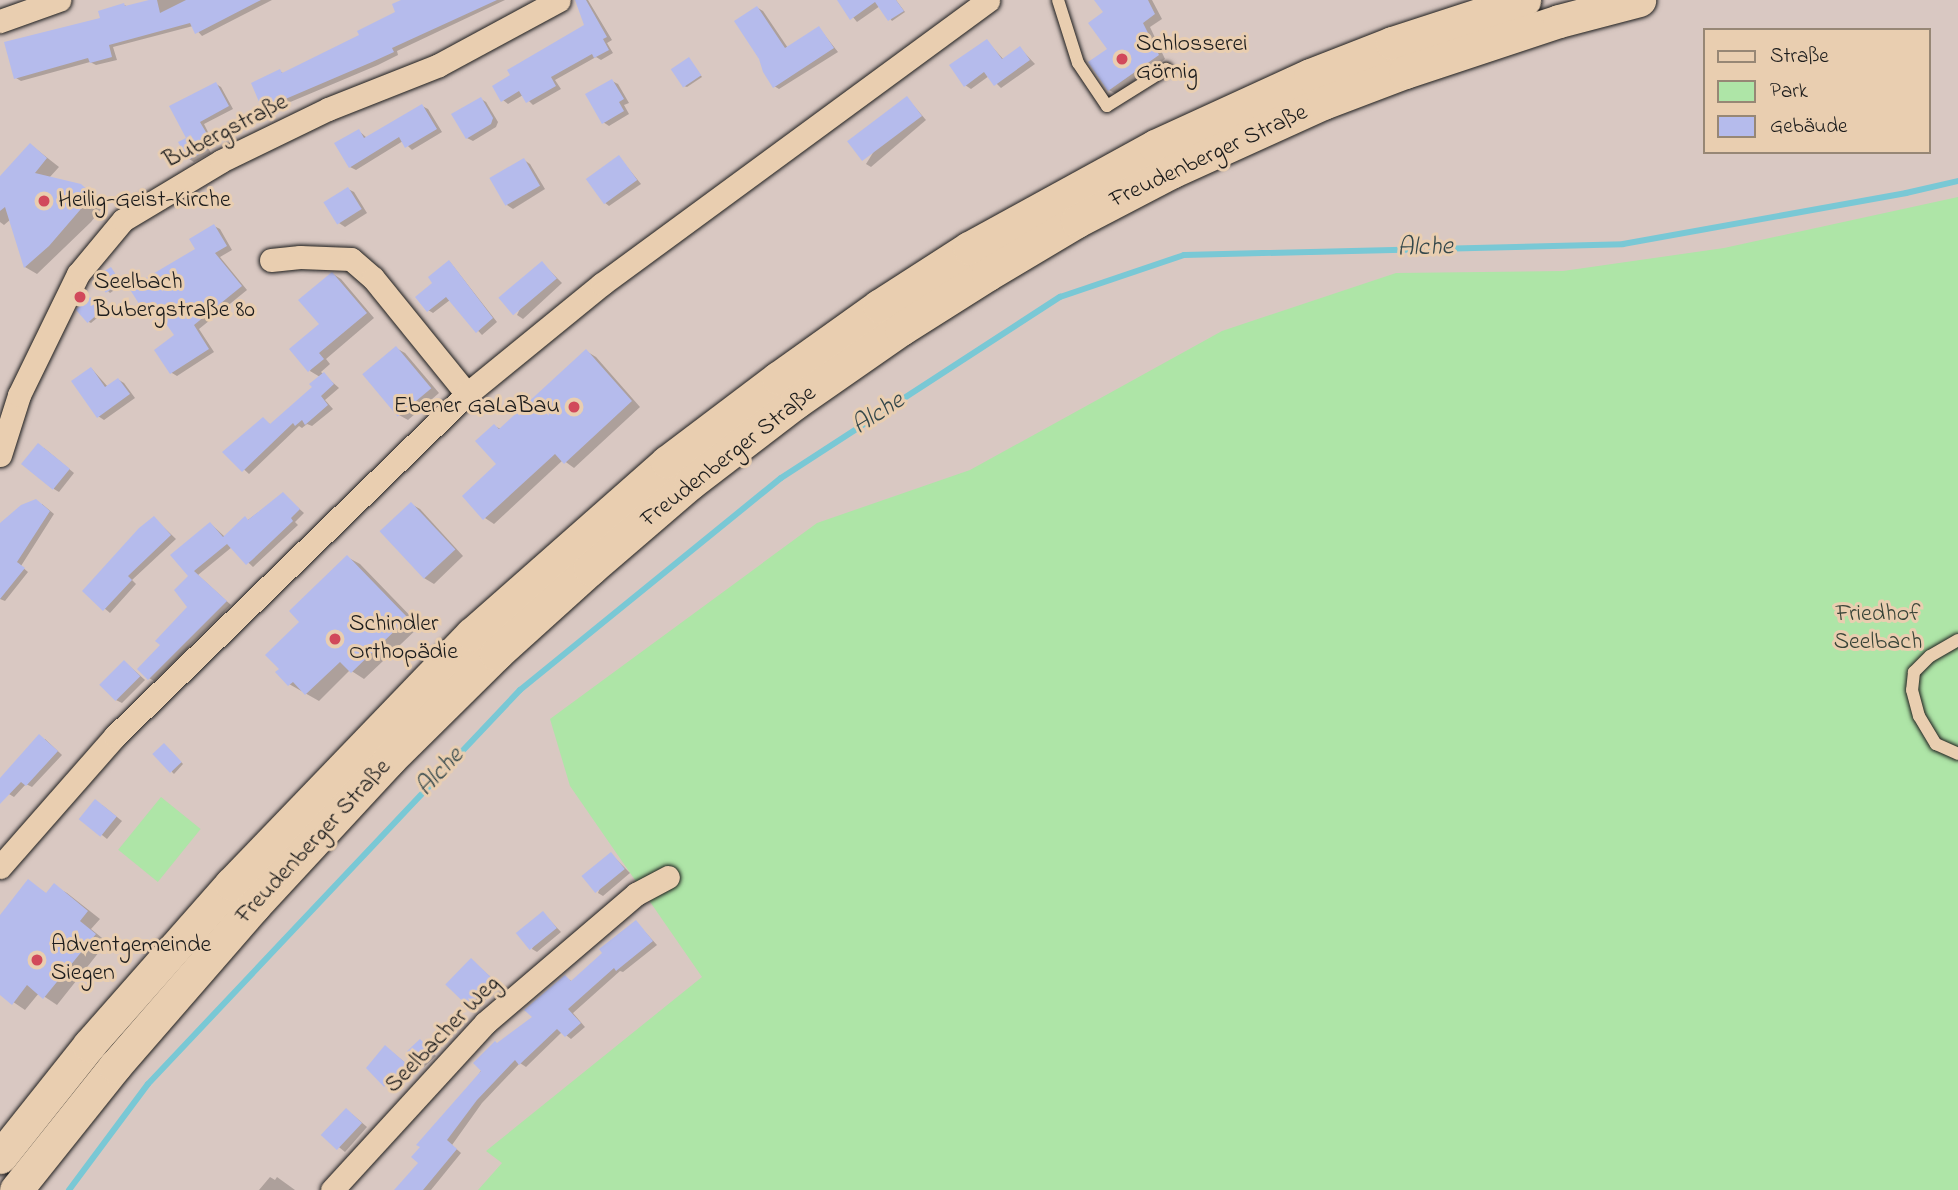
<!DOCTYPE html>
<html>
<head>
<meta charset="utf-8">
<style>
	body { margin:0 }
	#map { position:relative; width:1958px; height:1190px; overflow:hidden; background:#d9c8c2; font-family:"Indie Flower",sans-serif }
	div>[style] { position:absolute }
	.green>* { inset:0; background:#aee5a7; transform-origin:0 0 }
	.shadow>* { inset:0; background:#0003; transform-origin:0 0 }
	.stream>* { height:6px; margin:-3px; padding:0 3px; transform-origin:3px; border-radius:3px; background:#79c8d5 }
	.building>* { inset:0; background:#b5bbec; transform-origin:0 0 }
	.roads { filter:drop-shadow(0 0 2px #1c1c1c) drop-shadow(0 0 2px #1c1c1c) }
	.service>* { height:12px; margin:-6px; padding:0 6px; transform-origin:6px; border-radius:6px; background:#e9ceb0 }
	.minor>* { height:23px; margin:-11.5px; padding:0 11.5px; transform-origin:11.5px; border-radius:11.5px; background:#e9ceb0 }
	.secondary>* { height:33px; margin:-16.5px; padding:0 16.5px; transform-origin:16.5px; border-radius:16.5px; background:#e9ceb0 }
	.dots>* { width:19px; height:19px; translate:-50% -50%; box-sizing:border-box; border:4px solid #e9ceb0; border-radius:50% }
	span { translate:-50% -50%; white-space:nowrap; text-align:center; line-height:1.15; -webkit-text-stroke:6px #e9ceb0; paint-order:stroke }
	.poi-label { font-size:24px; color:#1c1c1c }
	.left { translate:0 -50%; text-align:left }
	.right { translate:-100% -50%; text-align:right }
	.street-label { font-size:24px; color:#1c1c1c }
	.park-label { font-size:24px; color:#394438 }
	.water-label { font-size:26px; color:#33474a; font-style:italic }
	.legend { position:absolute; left:1703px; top:28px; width:228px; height:126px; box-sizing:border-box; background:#e9ceb0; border:2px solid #978775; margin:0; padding:9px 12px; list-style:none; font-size:21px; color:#1c1c1c }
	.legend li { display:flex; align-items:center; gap:14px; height:35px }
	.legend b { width:35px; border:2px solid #978775 }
</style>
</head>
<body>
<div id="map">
	<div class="green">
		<div style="clip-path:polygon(1958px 197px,1958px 1190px,478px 1190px,502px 1163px,486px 1151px,702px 977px,570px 786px,550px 719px,817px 523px,970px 470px,1222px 331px,1396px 273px,1563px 271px,1724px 248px)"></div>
		<div style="left:161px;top:797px;width:51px;height:68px;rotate:39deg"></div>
	</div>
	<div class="shadow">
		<div style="clip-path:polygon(156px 0,272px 0,202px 36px,193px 26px,113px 47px,117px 60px,96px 65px,90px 62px,21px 81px,16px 78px,124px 5px,129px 7px)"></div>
		<div style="clip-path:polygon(402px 0,505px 0,397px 51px,398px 55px,378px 65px,269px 111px,264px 108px,280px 71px,284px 74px,361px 36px,398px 13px)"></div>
		<div style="clip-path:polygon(577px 0,588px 0,612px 40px,607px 43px,613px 53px,601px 60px,596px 57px,555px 80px,561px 89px,533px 105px,523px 95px,508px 104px,503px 100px,512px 76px,586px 26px)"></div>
		<div style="clip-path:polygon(839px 0,896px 0,905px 12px,892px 21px,880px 6px,857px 22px)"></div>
		<div style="clip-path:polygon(1096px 0,1152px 0,1162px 19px,1150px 27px,1165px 59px,1116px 94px,1109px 90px,1106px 13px)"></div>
		<div style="clip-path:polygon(758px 8px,763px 11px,788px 48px,819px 28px,838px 52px,779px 89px,774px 86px)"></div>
		<div style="clip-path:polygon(987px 41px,1004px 60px,1020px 48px,1035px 64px,1001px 88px,989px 76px,971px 89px,965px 85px)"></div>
		<div style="clip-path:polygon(689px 59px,702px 77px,687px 87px,684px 86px)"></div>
		<div style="clip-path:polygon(612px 81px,618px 84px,629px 103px,624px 105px,629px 114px,609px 126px,603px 122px)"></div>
		<div style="clip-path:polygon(216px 84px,221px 87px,233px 109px,204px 124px,213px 142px,207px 146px,211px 153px,194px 162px,189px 159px,189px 138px)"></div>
		<div style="clip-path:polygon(907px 98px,926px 120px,871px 167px,866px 164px)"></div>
		<div style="clip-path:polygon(481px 99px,486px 102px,498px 122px,496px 127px,473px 141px,467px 138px)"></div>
		<div style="clip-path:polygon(422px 106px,428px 109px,442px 132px,412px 150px,403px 141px,356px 170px,350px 167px,359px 131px,367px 138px)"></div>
		<div style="clip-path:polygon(31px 145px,59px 167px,49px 178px,80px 186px,105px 204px,91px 222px,37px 274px,25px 267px,11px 219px,4px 225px,0 222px,0 178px)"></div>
		<div style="clip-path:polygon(619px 157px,641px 184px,609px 206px,604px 202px)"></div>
		<div style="clip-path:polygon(524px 160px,530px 164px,545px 189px,513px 209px,507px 205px)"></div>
		<div style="clip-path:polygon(348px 189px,354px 192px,367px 213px,345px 227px,339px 223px)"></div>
		<div style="clip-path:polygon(214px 226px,220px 229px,232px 250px,220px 257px,247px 290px,199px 329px,214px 352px,177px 376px,172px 373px,157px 350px,177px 335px,157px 308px,150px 312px,145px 309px,198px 250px)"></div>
		<div style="clip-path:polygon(450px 262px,497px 322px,482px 335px,450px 300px,433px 313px,428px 310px,434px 283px)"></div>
		<div style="clip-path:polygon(542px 263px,562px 283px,523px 319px,517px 315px)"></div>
		<div style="clip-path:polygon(113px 271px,122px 285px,110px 293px,108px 291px)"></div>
		<div style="clip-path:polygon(333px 274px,341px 279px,374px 318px,326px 359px,330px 364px,321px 372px,339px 388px,325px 400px,333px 409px,312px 426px,307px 424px,302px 428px,299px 426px,249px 474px,225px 452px,263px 419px,271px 425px,314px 387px,320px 377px,310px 371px)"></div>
		<div style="clip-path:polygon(92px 300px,103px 313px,91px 323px,89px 322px)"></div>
		<div style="clip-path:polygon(396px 348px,405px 353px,439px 393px,408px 420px,399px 415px)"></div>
		<div style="clip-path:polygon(586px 351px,596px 357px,640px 407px,574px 468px,563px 460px,494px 524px,485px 518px,499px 464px,494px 426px,501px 429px)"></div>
		<div style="clip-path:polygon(92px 369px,108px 387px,119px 380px,124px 383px,135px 398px,104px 420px,98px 416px)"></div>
		<div style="clip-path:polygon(44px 448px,74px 473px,59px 492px,54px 489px)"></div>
		<div style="clip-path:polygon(283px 494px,304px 513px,295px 522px,298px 525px,253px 567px,232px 547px,198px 575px,231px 605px,154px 681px,149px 678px,162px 645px,189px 607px,190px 576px,211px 524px,225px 537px)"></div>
		<div style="clip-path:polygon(42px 504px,54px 514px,21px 566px,28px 572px,5px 601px,0 599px,0 525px)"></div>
		<div style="clip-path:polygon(411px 504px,420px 509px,463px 556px,434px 584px,424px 578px)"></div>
		<div style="clip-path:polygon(154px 518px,176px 539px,132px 580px,136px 584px,110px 613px,84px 591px)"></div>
		<div style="clip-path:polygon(347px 557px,360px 564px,420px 626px,364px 679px,350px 670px,319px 701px,289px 684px,281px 669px,302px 622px)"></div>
		<div style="clip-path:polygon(125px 662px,145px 680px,122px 703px,116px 700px)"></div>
		<div style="clip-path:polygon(45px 739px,62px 755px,32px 787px,26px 784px,14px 797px,9px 794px,0 786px,0 780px)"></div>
		<div style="clip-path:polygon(166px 746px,183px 764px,174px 774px,172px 772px)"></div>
		<div style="clip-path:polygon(102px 805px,122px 821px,107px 839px,102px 835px)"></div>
		<div style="clip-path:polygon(612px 855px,630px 873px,603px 896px,598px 893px)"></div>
		<div style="clip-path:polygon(29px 882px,47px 894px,54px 886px,67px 893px,100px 919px,91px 929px,107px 942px,57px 1005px,39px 993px,25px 1010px,0 993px,0 917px)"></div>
		<div style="clip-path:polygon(543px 913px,561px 932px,537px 952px,532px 949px)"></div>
		<div style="clip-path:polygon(636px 922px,657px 945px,623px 972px,620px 971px,573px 1013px,585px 1027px,571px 1039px,562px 1032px,526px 1067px,520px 1063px,482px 1103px,452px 1145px,461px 1153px,431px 1190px,396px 1190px,420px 1163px,498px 1045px,534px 1018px,565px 977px,573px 982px)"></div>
		<div style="left:471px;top:960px;width:37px;height:35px;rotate:41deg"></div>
		<div style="clip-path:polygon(423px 1043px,436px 1056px,424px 1067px,422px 1066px)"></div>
		<div style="clip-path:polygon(386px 1047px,414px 1070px,391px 1089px,385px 1085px)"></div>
		<div style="clip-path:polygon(352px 1114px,367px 1127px,345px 1152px,324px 1135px)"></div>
		<div style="clip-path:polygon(270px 1177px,275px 1180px,277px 1177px,295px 1190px,259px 1190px)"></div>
	</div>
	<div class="stream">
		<div style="left:69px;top:1190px;width:132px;rotate:-53.3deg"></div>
		<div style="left:148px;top:1084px;width:542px;rotate:-46.65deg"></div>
		<div style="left:520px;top:690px;width:336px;rotate:-39.1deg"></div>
		<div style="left:781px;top:478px;width:333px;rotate:-33deg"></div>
		<div style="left:1060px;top:297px;width:131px;rotate:-18.7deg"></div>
		<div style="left:1184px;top:255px;width:439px;rotate:-1.4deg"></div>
		<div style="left:1623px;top:244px;width:288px;rotate:-10.2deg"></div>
		<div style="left:1906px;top:193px;width:53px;rotate:-13deg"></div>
	</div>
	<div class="building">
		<div style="clip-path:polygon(149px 0,157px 0,160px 13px,186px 0,261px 0,195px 34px,190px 23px,109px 45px,112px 57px,90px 63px,88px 58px,14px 79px,4px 42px,100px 18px,98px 11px,124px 3px,125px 6px)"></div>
		<div style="clip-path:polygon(401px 0,497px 0,392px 48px,394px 52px,372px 62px,262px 109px,251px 83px,280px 69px,282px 73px,359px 35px,357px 31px,395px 12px,392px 4px)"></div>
		<div style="clip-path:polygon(575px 0,586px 0,607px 37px,603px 39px,609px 50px,594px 58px,592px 54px,551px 77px,556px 86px,526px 103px,519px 91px,501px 102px,492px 86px,510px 75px,507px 70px,584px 25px)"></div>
		<div style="clip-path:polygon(837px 0,896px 0,904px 11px,888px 21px,875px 2px,850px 20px)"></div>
		<div style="clip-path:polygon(1094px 0,1148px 0,1155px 14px,1143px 23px,1159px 55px,1108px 91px,1088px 62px,1107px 49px,1088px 23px,1103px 12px)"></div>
		<div style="clip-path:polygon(757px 6px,785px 48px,819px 26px,834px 48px,773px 88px,763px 72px,759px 59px,734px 21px)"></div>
		<div style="clip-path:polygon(987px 39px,1002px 59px,1020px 46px,1030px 60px,994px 86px,984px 72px,964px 87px,949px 65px)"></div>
		<div style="left:689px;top:57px;width:22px;height:22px;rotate:56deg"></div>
		<div style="clip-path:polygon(612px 79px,624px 99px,619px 102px,624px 111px,602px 124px,585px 94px)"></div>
		<div style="clip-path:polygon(216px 82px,229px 106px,200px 122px,210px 139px,203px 143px,207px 150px,188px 160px,178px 142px,186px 138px,169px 106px)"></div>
		<div style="left:907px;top:96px;width:25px;height:75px;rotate:53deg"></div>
		<div style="clip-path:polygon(481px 97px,493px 118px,491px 124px,466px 139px,451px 114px)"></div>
		<div style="clip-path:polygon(422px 104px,437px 129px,405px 148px,399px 137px,349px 168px,334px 143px,359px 129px,364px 138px)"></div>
		<div style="clip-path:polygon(30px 143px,47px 158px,35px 173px,81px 184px,93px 195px,49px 246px,24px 268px,5px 207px,0 211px,0 176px)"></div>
		<div style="left:619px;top:155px;width:31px;height:41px;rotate:54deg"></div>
		<div style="left:524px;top:158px;width:32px;height:40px;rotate:60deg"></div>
		<div style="left:348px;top:187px;width:26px;height:29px;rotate:58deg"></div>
		<div style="clip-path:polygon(214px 224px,227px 246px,215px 253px,242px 286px,194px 325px,209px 349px,170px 374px,154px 350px,174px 335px,152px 304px,143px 310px,129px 288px,195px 249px,189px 239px)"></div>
		<div style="clip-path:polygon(449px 260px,493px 318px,476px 333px,446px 297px,427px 312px,415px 297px,432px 283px,428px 277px)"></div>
		<div style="left:542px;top:261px;width:23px;height:57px;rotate:50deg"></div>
		<div style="left:111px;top:267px;width:19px;height:18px;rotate:58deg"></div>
		<div style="clip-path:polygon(332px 272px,367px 313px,319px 353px,324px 359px,308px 372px,289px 349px,319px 324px,298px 300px)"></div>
		<div style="left:90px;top:297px;width:18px;height:19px;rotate:49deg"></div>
		<div style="left:396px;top:346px;width:55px;height:44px;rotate:50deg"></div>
		<div style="clip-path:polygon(586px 349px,632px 401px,564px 464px,555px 454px,483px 520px,462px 496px,496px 464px,475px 441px,494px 424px,499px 429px)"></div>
		<div style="clip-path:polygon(91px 367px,105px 387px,118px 378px,130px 394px,97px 418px,71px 381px)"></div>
		<div style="clip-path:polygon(324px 372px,334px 384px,321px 396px,328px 405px,305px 425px,302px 420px,295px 426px,293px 423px,242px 472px,222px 452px,263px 417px,270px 424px,312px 387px,309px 384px)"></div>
		<div style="left:38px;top:443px;width:41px;height:27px;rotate:39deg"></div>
		<div style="clip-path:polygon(283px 492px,300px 509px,291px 518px,293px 521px,252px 560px,246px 565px,227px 544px,194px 571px,227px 601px,148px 680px,137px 669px,160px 645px,155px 641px,187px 607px,174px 590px,188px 576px,170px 555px,210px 522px,223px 537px,245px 516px,248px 520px)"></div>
		<div style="clip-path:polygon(36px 499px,50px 511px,17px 562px,25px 568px,0 599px,0 523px,21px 505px)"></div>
		<div style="left:411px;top:502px;width:65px;height:43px;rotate:47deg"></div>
		<div style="clip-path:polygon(154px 516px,171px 535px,128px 576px,132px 580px,103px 611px,82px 591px,139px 528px)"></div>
		<div style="clip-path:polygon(347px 555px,408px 618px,351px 673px,340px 662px,305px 695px,293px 682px,288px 686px,275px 672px,279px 669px,265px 655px,299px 622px,289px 611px)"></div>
		<div style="left:124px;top:660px;width:23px;height:35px;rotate:45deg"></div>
		<div style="clip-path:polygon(39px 734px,58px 751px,26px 786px,21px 782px,0 804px,0 778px)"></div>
		<div style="left:164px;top:743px;width:26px;height:16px;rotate:47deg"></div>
		<div style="left:95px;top:799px;width:28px;height:26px;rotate:39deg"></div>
		<div style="left:611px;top:852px;width:22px;height:38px;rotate:51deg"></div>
		<div style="clip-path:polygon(28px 879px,46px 893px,54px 883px,88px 911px,80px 921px,96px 934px,43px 999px,27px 985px,12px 1005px,0 995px,0 915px)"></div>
		<div style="left:543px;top:911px;width:22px;height:35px;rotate:51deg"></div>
		<div style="clip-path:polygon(636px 920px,653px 941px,616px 971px,614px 968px,568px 1009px,581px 1023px,565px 1037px,557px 1029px,519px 1065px,515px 1060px,477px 1100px,447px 1140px,457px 1149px,423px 1190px,394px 1190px,418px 1163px,411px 1157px,420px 1147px,416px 1145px,481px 1071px,473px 1063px,495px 1041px,497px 1043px,532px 1017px,524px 1010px,565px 975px,571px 981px,602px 953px,599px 949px)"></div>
		<div style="left:471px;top:958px;width:32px;height:37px;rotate:44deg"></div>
		<div style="left:420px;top:1039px;width:21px;height:18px;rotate:47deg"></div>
		<div style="clip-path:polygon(385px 1045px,409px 1066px,384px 1087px,366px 1068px)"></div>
		<div style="left:346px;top:1108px;width:22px;height:37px;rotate:43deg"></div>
	</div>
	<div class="roads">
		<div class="service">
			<div style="left:1058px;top:0;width:66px;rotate:72.4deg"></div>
			<div style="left:1078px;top:63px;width:52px;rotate:56deg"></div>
			<div style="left:1107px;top:106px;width:70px;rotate:-32.1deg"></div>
			<div style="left:1958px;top:640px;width:32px;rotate:150deg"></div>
			<div style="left:1930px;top:656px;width:23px;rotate:135deg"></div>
			<div style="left:1914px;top:672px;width:18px;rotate:96deg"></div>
			<div style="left:1912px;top:690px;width:27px;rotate:75deg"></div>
			<div style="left:1919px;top:716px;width:33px;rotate:59deg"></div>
			<div style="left:1936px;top:744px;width:24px;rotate:24deg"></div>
		</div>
		<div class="minor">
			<div style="left:0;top:21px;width:63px;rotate:-19.6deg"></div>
			<div style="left:271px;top:260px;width:29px;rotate:-6deg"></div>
			<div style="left:300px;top:257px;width:51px;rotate:2.2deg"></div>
			<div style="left:351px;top:259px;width:29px;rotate:41deg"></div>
			<div style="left:373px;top:278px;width:149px;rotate:51deg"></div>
			<div style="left:0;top:455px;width:63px;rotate:-72.4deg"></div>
			<div style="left:19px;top:395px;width:135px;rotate:-64deg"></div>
			<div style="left:78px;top:274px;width:70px;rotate:-50.2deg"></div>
			<div style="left:123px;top:220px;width:114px;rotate:-31deg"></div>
			<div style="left:221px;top:161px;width:119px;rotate:-25.9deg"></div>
			<div style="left:328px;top:109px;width:119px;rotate:-21.6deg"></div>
			<div style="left:439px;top:65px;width:136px;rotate:-28.4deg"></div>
			<div style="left:0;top:867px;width:174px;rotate:-48.7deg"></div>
			<div style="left:115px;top:736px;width:491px;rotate:-44.2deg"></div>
			<div style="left:467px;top:394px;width:174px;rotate:-39.2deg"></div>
			<div style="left:602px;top:284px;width:479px;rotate:-36.3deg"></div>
			<div style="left:332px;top:1190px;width:226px;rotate:-47.5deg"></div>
			<div style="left:485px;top:1023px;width:199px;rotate:-40.5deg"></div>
			<div style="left:636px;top:894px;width:36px;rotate:-28deg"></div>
		</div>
		<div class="secondary">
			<div style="left:0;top:1157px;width:143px;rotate:-51.5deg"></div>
			<div style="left:89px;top:1045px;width:215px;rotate:-48.6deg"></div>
			<div style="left:231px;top:884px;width:347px;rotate:-46.1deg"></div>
			<div style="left:472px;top:634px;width:260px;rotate:-41.4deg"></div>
			<div style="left:667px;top:462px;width:139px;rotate:-37.1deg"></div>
			<div style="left:778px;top:378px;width:124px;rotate:-35.5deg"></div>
			<div style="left:879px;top:306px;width:107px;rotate:-32.8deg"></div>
			<div style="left:969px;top:248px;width:212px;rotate:-28.7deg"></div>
			<div style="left:1155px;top:146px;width:170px;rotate:-24.6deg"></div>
			<div style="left:1310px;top:75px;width:88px;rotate:-21.3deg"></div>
			<div style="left:1392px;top:43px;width:139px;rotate:-18deg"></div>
			<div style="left:16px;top:1190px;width:159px;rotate:-51.4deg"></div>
			<div style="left:115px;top:1066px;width:212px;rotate:-49deg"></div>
			<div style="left:254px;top:906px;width:199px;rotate:-47.2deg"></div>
			<div style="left:389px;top:760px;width:151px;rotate:-44.7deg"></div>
			<div style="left:496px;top:654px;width:127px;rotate:-42.1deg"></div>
			<div style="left:590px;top:569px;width:132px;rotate:-40.7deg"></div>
			<div style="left:690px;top:483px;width:133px;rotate:-37.4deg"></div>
			<div style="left:796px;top:402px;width:128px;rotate:-34.8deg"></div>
			<div style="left:901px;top:329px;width:103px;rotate:-32.3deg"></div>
			<div style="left:988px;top:274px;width:104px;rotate:-30.8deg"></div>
			<div style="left:1077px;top:221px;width:106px;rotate:-27.5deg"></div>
			<div style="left:1171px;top:172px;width:167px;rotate:-24.4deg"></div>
			<div style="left:1323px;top:103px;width:88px;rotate:-20.7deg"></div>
			<div style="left:1405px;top:72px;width:162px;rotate:-18.3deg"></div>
			<div style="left:1559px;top:21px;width:83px;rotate:-14.7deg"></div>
		</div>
	</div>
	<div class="dots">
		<div style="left:1122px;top:59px;background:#d1495b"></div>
		<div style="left:44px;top:201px;background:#d1495b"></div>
		<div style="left:80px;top:297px;background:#d1495b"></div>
		<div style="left:574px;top:407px;background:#d1495b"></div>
		<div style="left:335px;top:639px;background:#d1495b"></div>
		<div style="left:37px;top:960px;background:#d1495b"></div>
	</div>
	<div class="poi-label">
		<span class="left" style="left:1136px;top:59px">Schlosserei<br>Görnig</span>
		<span class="left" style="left:58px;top:201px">Heilig-Geist-Kirche</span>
		<span class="left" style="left:94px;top:297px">Seelbach<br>Bubergstraße 80</span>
		<span class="right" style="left:560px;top:407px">Ebener GaLaBau</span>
		<span class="left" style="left:349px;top:639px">Schindler<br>Orthopädie</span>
		<span class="left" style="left:51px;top:960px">Adventgemeinde<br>Siegen</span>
	</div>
	<div class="street-label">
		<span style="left:226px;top:132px;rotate:-27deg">Bubergstraße</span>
		<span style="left:1209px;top:157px;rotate:-25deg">Freudenberger Straße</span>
		<span style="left:729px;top:457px;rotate:-38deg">Freudenberger Straße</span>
		<span style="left:314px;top:842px;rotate:-47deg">Freudenberger Straße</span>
		<span style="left:443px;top:1035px;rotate:-46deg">Seelbacher Weg</span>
	</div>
	<div class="park-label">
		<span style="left:1878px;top:629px">Friedhof<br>Seelbach</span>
	</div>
	<div class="water-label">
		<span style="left:1425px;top:249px;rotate:-2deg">Alche</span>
		<span style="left:879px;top:415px;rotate:-33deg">Alche</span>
		<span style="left:441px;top:773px;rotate:-47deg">Alche</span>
	</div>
	<ul class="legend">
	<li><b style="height:9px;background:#e9ceb0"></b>Straße</li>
	<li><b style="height:19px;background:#aee5a7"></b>Park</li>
	<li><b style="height:19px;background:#b5bbec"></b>Gebäude</li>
	</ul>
</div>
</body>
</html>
